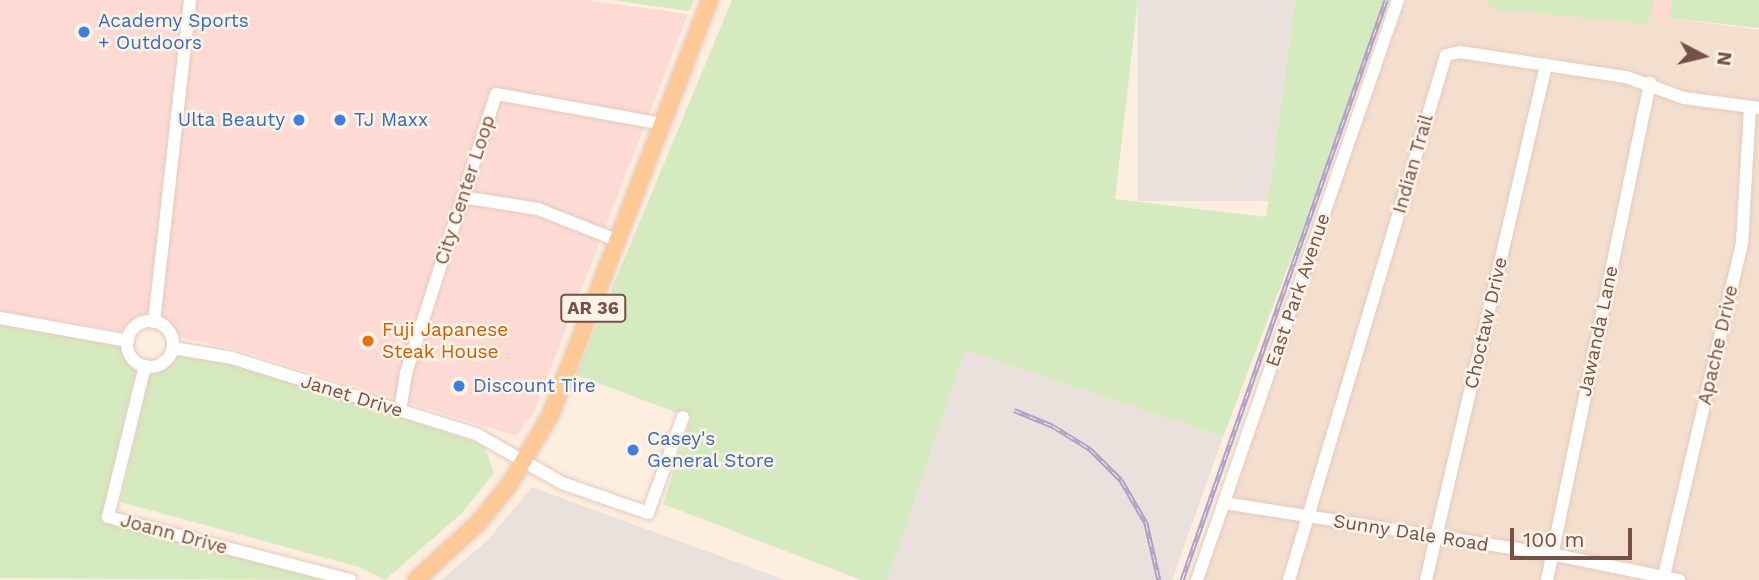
<!DOCTYPE html>
<html>
<head>
<meta charset="utf-8">
<style>
	body { margin:0 }
	#map { position:relative; width:1759px; height:580px; overflow:hidden; background:#fdeee0; font-family:"Work Sans",sans-serif }
	div>[style] { position:absolute }
	.residential>* { inset:0; background:#f4dfcf }
	.commercial>* { inset:0; background:#fddbd4 }
	.industrial>* { inset:0; background:#ebe1dc; transform-origin:0 0 }
	.green>* { inset:0; background:#d6eabf }
	.roads { filter:drop-shadow(0 0 2px #e3cbbf) drop-shadow(0 0 2px #e3cbbf) }
	.minor>* { height:12px; margin:-6px; padding:0 6px; transform-origin:6px; border-radius:6px; background:#fff }
	.minor>.ring { margin:-6px; padding:0; box-sizing:content-box; background:none; border:12px solid #fff; border-radius:50% }
	.major>* { height:16px; margin:-8px; padding:0 8px; transform-origin:8px; border-radius:8px; background:#fdca97 }
	.rail>* { height:5px; margin-top:-2.5px; transform-origin:0; background:repeating-linear-gradient(90deg,#fff2e7 0 8px,#afa0c5 0 16px); box-sizing:border-box; border-block:2px solid #afa0c5 }
	.dots>* { width:19px; height:19px; translate:-50% -50%; box-sizing:border-box; border:4px solid #fff2e7; border-radius:50% }
	span { translate:-50% -50%; white-space:nowrap; text-align:center; line-height:1.15; -webkit-text-stroke:5px #fff2e7; paint-order:stroke }
	.shield-label span { padding:2px 5px; background:#fff2e7; border:2px solid; border-radius:5px; -webkit-text-stroke-width:0 }
	.shield-label { font-size:18px; color:#745147; font-weight:700 }
	.shop-label { font-size:19px; color:#366cbe }
	.left { translate:0 -50%; text-align:left }
	.right { translate:-100% -50%; text-align:right }
	.street-label { font-size:19px; color:#745147 }
	.food-label { font-size:19px; color:#c56008 }
	.north { position:absolute; left:1668px; top:21px; width:70px; height:70px; -webkit-text-stroke:5px #fff2e7; paint-order:stroke; rotate:97deg; font-size:19px; font-weight:700; line-height:28px; text-align:center; color:#745147 }
	.north::after { content:''; display:block; margin:auto; width:24px; height:32px; background:#745147; clip-path:polygon(50% 0,100% 100%,50% 72%,0 100%) }
	.scale { position:absolute; left:1510px; top:528px; width:122px; height:32px; box-sizing:border-box; border:4px solid #745147; border-top:0; padding-left:9px; font-size:21px; line-height:24px; white-space:nowrap; color:#745147; -webkit-text-stroke:5px #fff2e7; paint-order:stroke }
</style>
</head>
<body>
<div id="map">
	<div class="residential">
		<div style="clip-path:polygon(1405px 0,1534px 0,1759px 30px,1759px 580px,1202px 580px)"></div>
	</div>
	<div class="commercial">
		<div style="clip-path:polygon(0 0,586px 0,688px 14px,533px 414px,516px 436px,239px 350px,182px 338px,166px 321px,152px 317px,139px 318px,120px 331px,0 311px)"></div>
		<div style="clip-path:polygon(1533px 0,1672px 0,1669px 18px)"></div>
	</div>
	<div class="industrial">
		<div style="left:1138px;top:0;width:158px;height:201px"></div>
		<div style="clip-path:polygon(965px 349px,1223px 437px,1172px 580px,887px 580px)"></div>
		<div style="clip-path:polygon(532px 487px,785px 580px,441px 580px,488px 540px)"></div>
	</div>
	<div class="green">
		<div style="clip-path:polygon(612px 0,694px 0,689px 11px)"></div>
		<div style="clip-path:polygon(732px 0,1138px 0,1115px 199px,1266px 217px,1296px 0,1390px 0,1223px 437px,965px 350px,887px 580px,861px 580px,663px 504px,691px 418px,576px 375px)"></div>
		<div style="clip-path:polygon(1486px 0,1654px 0,1655px 1px,1647px 24px,1492px 9px)"></div>
		<div style="clip-path:polygon(1672px 0,1759px 0,1759px 28px,1669px 18px)"></div>
		<div style="clip-path:polygon(0 324px,122px 345px,136px 370px,101px 520px,330px 580px,0 578px)"></div>
		<div style="clip-path:polygon(183px 354px,233px 361px,484px 445px,494px 473px,462px 513px,385px 580px,359px 567px,120px 502px,150px 374px)"></div>
	</div>
	<div class="roads">
		<div class="minor">
			<div style="left:462px;top:197px;width:77px;rotate:9deg"></div>
			<div style="left:538px;top:209px;width:87px;rotate:21.6deg"></div>
			<div style="left:0;top:318px;width:130px;rotate:10.2deg"></div>
			<div class="ring" style="left:127px;top:321px;width:34px;height:34px"></div>
			<div style="left:154px;top:322px;width:324px;rotate:-83.6deg"></div>
			<div style="left:173px;top:348px;width:60px;rotate:9.6deg"></div>
			<div style="left:232px;top:358px;width:256px;rotate:17.3deg"></div>
			<div style="left:476px;top:434px;width:99px;rotate:29.7deg"></div>
			<div style="left:562px;top:483px;width:91px;rotate:19.2deg"></div>
			<div style="left:648px;top:513px;width:102px;rotate:-70deg"></div>
			<div style="left:145px;top:366px;width:155px;rotate:103.8deg"></div>
			<div style="left:108px;top:517px;width:250px;rotate:14.6deg"></div>
			<div style="left:400px;top:411px;width:38px;rotate:-81deg"></div>
			<div style="left:406px;top:373px;width:293px;rotate:-72.1deg"></div>
			<div style="left:496px;top:94px;width:170px;rotate:10.2deg"></div>
			<div style="left:1224px;top:503px;width:331px;rotate:8.9deg"></div>
			<div style="left:1551px;top:554px;width:131px;rotate:11.5deg"></div>
			<div style="left:1197px;top:580px;width:614px;rotate:-70.89deg"></div>
			<div style="left:1289px;top:580px;width:548px;rotate:-73.35deg"></div>
			<div style="left:1446px;top:55px;width:14px;rotate:-12deg"></div>
			<div style="left:1460px;top:52px;width:168px;rotate:8.6deg"></div>
			<div style="left:1626px;top:77px;width:62px;rotate:19.9deg"></div>
			<div style="left:1684px;top:98px;width:76px;rotate:7.6deg"></div>
			<div style="left:1426px;top:580px;width:529px;rotate:-76.88deg"></div>
			<div style="left:1547px;top:580px;width:508px;rotate:-78.29deg"></div>
			<div style="left:1663px;top:580px;width:347px;rotate:-76.8deg"></div>
			<div style="left:1742px;top:242px;width:134px;rotate:-86.6deg"></div>
		</div>
		<div class="major">
			<div style="left:416px;top:580px;width:86px;rotate:-42.6deg"></div>
			<div style="left:479px;top:522px;width:48px;rotate:-51deg"></div>
			<div style="left:509px;top:485px;width:80px;rotate:-59.3deg"></div>
			<div style="left:550px;top:416px;width:446px;rotate:-69deg"></div>
		</div>
	</div>
	<div class="rail">
		<div style="left:1014px;top:410px;width:42px;rotate:22.3deg"></div>
		<div style="left:1053px;top:426px;width:44px;rotate:31.9deg"></div>
		<div style="left:1090px;top:449px;width:44px;rotate:45deg"></div>
		<div style="left:1121px;top:480px;width:50px;rotate:59.8deg"></div>
		<div style="left:1146px;top:523px;width:58px;rotate:77.2deg"></div>
		<div style="left:1182px;top:580px;width:615px;rotate:-70.62deg"></div>
	</div>
	<div class="dots">
		<div style="left:84px;top:32px;background:#3f7fe0"></div>
		<div style="left:299px;top:120px;background:#3f7fe0"></div>
		<div style="left:340px;top:120px;background:#3f7fe0"></div>
		<div style="left:368px;top:341px;background:#e8710a"></div>
		<div style="left:459px;top:386px;background:#3f7fe0"></div>
		<div style="left:633px;top:450px;background:#3f7fe0"></div>
	</div>
	<div class="shield-label">
		<span style="left:593px;top:308px">AR 36</span>
	</div>
	<div class="shop-label">
		<span class="left" style="left:98px;top:32px">Academy Sports<br>+ Outdoors</span>
		<span class="right" style="left:285px;top:120px">Ulta Beauty</span>
		<span class="left" style="left:354px;top:120px">TJ Maxx</span>
		<span class="left" style="left:473px;top:386px">Discount Tire</span>
		<span class="left" style="left:647px;top:450px">Casey's<br>General Store</span>
	</div>
	<div class="street-label">
		<span style="left:1413px;top:164px;rotate:-74deg">Indian Trail</span>
		<span style="left:465px;top:190px;rotate:-72deg">City Center Loop</span>
		<span style="left:1298px;top:290px;rotate:-71deg">East Park Avenue</span>
		<span style="left:1486px;top:323px;rotate:-77deg">Choctaw Drive</span>
		<span style="left:1598px;top:331px;rotate:-78deg">Jawanda Lane</span>
		<span style="left:1718px;top:345px;rotate:-77deg">Apache Drive</span>
		<span style="left:352px;top:396px;rotate:17deg">Janet Drive</span>
		<span style="left:1411px;top:533px;rotate:9deg">Sunny Dale Road</span>
		<span style="left:174px;top:534px;rotate:15deg">Joann Drive</span>
	</div>
	<div class="food-label">
		<span class="left" style="left:382px;top:341px">Fuji Japanese<br>Steak House</span>
	</div>
	<div class="north">N</div>
	<div class="scale">100 m</div>
</div>
</body>
</html>
